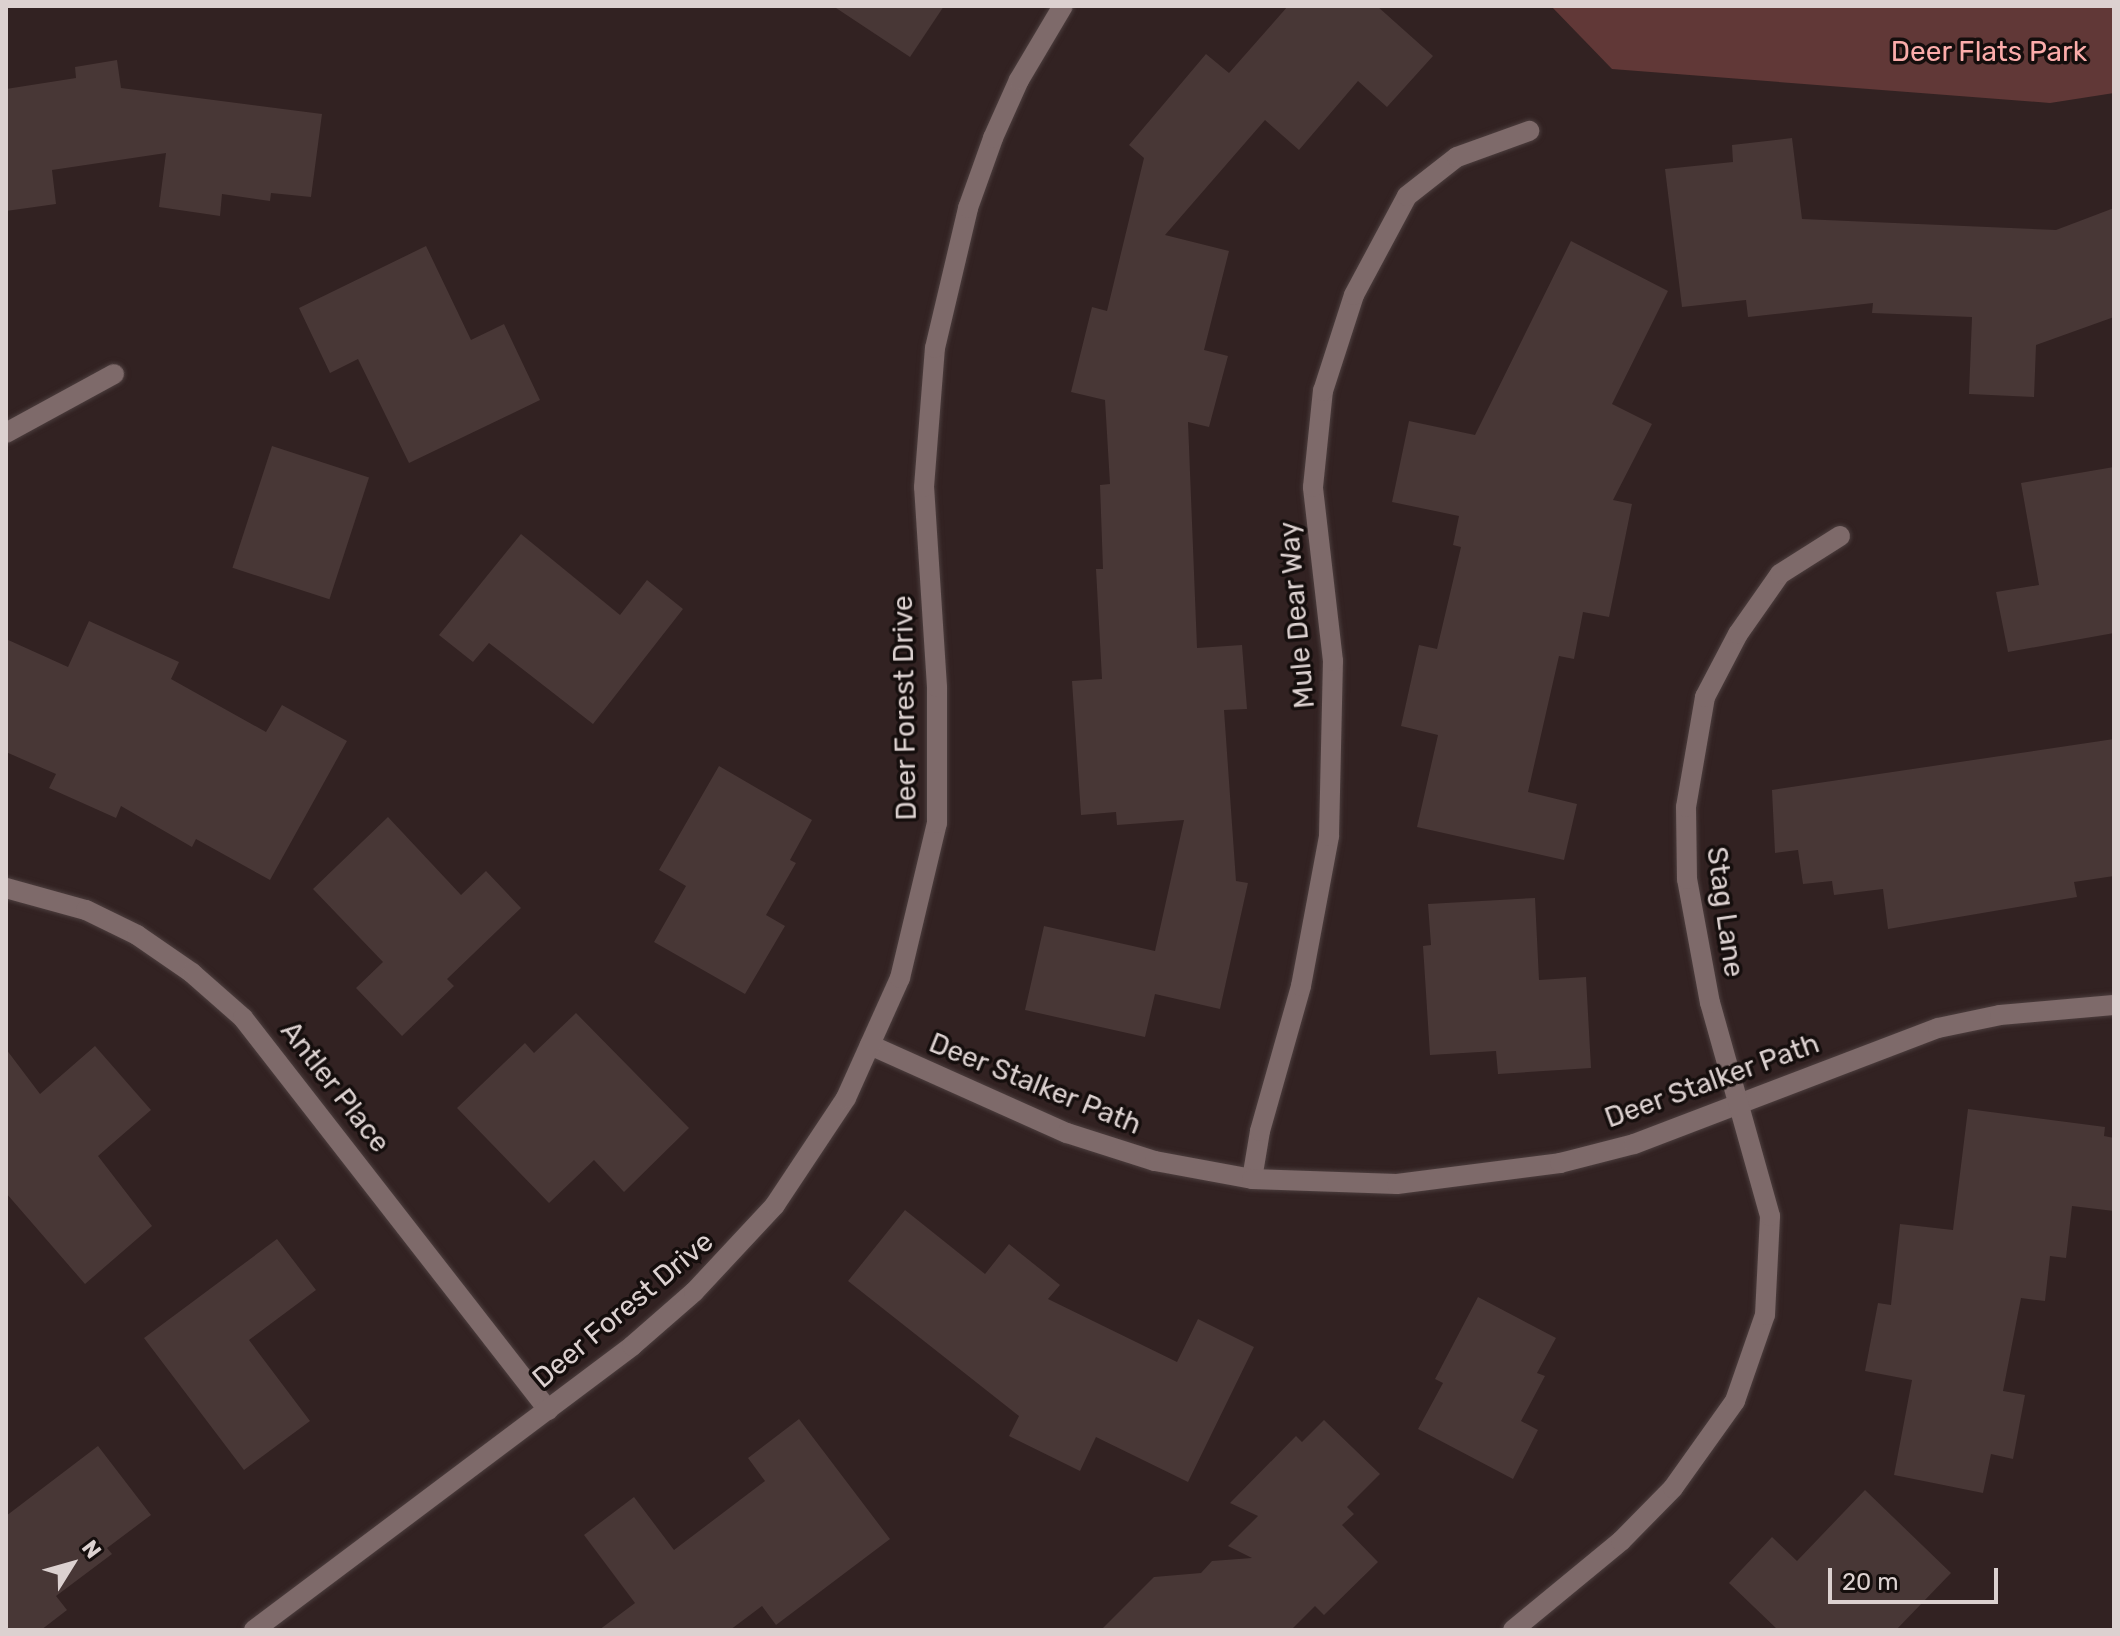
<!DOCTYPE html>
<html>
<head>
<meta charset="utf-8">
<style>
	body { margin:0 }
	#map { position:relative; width:2120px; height:1636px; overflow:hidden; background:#322222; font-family:Rubik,sans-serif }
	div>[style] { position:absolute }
	.green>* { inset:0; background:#613837 }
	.building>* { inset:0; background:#483736; transform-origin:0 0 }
	.roads { filter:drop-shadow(0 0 2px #4c3e3e) drop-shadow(0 0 2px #4c3e3e) }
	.service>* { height:20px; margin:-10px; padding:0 10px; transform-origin:10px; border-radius:10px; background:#7e6a6a }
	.minor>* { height:20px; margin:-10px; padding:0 10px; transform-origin:10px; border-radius:10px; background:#7e6a6a }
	span { translate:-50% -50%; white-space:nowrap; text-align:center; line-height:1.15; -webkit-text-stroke:7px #150e0d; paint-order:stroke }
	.park-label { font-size:28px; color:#fbacaa }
	.street-label { font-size:28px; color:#dcd1d0 }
	.frame { position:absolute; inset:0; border:8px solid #dcd1d0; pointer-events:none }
	.north { position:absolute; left:32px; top:1524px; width:80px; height:80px; -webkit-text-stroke:6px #150e0d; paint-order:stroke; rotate:53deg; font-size:22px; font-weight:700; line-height:32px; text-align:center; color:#dcd1d0 }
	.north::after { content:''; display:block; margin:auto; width:28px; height:36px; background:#dcd1d0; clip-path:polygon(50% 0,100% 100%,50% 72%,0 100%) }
	.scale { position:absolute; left:1828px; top:1568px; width:170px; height:36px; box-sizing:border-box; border:4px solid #dcd1d0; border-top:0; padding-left:10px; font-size:24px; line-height:28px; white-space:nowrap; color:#dcd1d0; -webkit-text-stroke:6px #150e0d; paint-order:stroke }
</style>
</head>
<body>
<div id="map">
	<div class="green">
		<div style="clip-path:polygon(1551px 6px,2114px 6px,2114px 93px,2050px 103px,1612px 69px)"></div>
	</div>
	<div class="building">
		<div style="clip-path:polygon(833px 6px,944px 6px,910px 57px)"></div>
		<div style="clip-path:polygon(1288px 6px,1377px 6px,1433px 56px,1387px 107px,1358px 81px,1299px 150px,1265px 120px,1165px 235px,1229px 251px,1204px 350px,1228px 356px,1209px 427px,1188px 422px,1197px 648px,1242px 645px,1247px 709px,1224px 710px,1236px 881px,1248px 883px,1220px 1009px,1155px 994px,1145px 1037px,1025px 1010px,1044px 926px,1155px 951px,1184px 820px,1117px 825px,1116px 812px,1081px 815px,1072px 681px,1102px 679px,1096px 569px,1103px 569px,1100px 485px,1110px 484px,1105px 400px,1071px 392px,1092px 307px,1107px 311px,1144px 158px,1129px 145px,1206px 54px,1229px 73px)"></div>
		<div style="clip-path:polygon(117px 60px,121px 88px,322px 114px,311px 197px,271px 193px,270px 201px,222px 194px,220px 216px,159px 207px,166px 153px,52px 170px,56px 204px,6px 211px,6px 89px,76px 78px,75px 67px)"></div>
		<div style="clip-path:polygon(1792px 138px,1802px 219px,2056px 230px,2114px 208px,2114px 317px,2036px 345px,2034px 397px,1969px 394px,1972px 317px,1872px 313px,1873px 303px,1748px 317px,1746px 300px,1682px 307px,1665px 169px,1733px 162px,1732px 145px)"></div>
		<div style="clip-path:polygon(1571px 241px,1668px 291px,1612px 404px,1652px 424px,1613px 500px,1632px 504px,1609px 617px,1583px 612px,1574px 659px,1559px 656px,1528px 792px,1577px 804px,1564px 860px,1417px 827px,1438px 735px,1401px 726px,1419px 645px,1437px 649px,1461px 547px,1453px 545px,1459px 516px,1392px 502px,1409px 421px,1475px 435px)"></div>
		<div style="clip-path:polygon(426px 246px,471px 340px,504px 324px,540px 400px,409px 463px,358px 359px,330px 373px,299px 308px)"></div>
		<div style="left:272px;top:446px;width:102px;height:128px;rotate:18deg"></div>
		<div style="clip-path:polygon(2114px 467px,2114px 633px,2008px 652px,1996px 592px,2039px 585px,2021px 483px)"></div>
		<div style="clip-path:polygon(521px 534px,620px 615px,647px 580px,683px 609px,593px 724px,489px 643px,473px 662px,439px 635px)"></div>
		<div style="clip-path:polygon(89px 621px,179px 662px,171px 679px,266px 732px,282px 705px,347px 741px,270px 880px,196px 839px,192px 847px,121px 806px,116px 818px,49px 788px,56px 774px,6px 752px,6px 639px,68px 667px)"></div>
		<div style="clip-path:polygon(2114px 739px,2114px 876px,2074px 882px,2077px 897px,1888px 929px,1883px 889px,1834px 895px,1832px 881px,1803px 884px,1798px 850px,1775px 853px,1772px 790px)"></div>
		<div style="clip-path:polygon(719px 766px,812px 820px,790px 860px,796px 863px,766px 915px,785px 926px,745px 994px,654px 942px,686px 886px,659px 870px)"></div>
		<div style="clip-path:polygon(388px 817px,461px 895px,486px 871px,521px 908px,447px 979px,454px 986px,402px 1036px,356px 988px,383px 962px,313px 889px)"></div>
		<div style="clip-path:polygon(1535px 898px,1539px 980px,1586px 977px,1591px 1068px,1498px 1074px,1496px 1051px,1430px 1055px,1423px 946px,1431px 945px,1428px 904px)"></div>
		<div style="clip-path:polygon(576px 1013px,689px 1128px,624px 1192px,594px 1160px,549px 1203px,457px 1108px,525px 1043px,534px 1053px)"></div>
		<div style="clip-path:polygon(95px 1046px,151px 1110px,98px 1156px,152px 1226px,85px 1284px,6px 1193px,6px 1049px,40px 1094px)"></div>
		<div style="clip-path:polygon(1968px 1109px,2105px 1127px,2104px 1136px,2114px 1138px,2114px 1211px,2072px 1206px,2066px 1258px,2050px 1256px,2045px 1301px,2021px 1298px,2003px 1391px,2025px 1395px,2013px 1459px,1991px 1454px,1983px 1493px,1894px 1475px,1912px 1380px,1865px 1371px,1878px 1303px,1891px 1305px,1900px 1224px,1953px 1230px)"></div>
		<div style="clip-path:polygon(905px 1210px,985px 1274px,1009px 1244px,1060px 1285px,1048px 1299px,1177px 1362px,1198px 1319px,1254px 1347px,1188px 1482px,1096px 1437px,1080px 1471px,1009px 1436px,1019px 1416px,848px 1281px)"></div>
		<div style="clip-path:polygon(277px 1239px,316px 1290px,249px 1340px,310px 1421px,244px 1470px,144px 1338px)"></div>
		<div style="clip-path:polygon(1478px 1297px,1556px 1338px,1537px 1373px,1545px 1376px,1521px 1421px,1538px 1430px,1513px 1479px,1418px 1429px,1443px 1383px,1435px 1379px)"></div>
		<div style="clip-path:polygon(799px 1419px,890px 1539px,776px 1625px,762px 1606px,730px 1630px,599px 1630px,635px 1603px,584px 1535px,634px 1497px,674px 1550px,765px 1481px,748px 1458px)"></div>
		<div style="clip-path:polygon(1324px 1420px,1380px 1474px,1347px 1507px,1354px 1514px,1342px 1525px,1378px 1562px,1324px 1615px,1315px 1606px,1291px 1630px,1101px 1630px,1154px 1577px,1201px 1573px,1212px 1561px,1252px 1558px,1228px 1546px,1258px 1516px,1230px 1503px,1296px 1436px,1302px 1442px)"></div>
		<div style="clip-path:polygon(98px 1446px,151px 1515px,107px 1548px,112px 1554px,56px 1596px,67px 1610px,41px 1630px,6px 1630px,6px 1516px)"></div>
		<div style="clip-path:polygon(1865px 1490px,1951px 1573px,1896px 1630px,1778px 1630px,1729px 1583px,1772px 1537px,1797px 1561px)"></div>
	</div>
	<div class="roads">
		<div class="service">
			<div style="left:1252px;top:1179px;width:49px;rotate:-80.5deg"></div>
			<div style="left:1260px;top:1131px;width:151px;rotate:-74.2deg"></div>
			<div style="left:1301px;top:986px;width:153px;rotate:-79.4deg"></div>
			<div style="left:1329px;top:836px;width:175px;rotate:-88.7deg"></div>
			<div style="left:1333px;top:661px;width:175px;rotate:-96.6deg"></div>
			<div style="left:1313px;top:487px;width:97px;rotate:-84.1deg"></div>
			<div style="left:1323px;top:391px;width:101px;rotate:-72.1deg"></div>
			<div style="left:1354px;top:295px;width:112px;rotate:-61.8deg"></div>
			<div style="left:1407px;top:196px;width:63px;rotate:-38deg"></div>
			<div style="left:1457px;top:157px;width:77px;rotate:-19.9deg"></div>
		</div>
		<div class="minor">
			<div style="left:6px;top:433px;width:123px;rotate:-28.6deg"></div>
			<div style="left:6px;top:888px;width:83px;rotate:15.4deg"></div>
			<div style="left:86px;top:910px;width:57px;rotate:26.1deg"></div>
			<div style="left:137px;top:935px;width:67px;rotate:34.6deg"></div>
			<div style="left:192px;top:973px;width:68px;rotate:41.4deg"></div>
			<div style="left:243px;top:1018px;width:497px;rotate:52.1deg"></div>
			<div style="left:870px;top:1045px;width:216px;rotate:24.1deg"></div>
			<div style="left:1067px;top:1133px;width:92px;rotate:17.7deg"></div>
			<div style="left:1155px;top:1161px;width:99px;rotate:10.5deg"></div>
			<div style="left:1252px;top:1179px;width:145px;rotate:2deg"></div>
			<div style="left:1397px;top:1184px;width:164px;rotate:-7.3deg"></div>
			<div style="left:1560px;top:1163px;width:76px;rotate:-14.4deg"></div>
			<div style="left:1634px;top:1144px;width:325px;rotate:-20.9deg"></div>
			<div style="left:1938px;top:1028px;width:63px;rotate:-11.8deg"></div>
			<div style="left:2000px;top:1015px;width:114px;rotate:-5deg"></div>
			<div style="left:254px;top:1630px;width:473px;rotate:-36.9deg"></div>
			<div style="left:632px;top:1346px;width:82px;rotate:-41.1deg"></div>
			<div style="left:694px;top:1292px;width:119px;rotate:-47deg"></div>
			<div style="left:775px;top:1205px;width:128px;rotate:-56.4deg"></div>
			<div style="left:846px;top:1098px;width:132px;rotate:-65.8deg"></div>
			<div style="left:900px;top:978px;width:159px;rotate:-76.6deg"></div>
			<div style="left:937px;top:823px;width:136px;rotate:-90deg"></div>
			<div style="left:937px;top:687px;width:200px;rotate:-93.7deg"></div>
			<div style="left:924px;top:487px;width:139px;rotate:-85.5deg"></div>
			<div style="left:935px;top:348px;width:144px;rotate:-76.7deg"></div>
			<div style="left:968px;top:208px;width:74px;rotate:-70.3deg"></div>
			<div style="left:993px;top:138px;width:64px;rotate:-65.9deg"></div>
			<div style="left:1019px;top:80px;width:86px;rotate:-59.3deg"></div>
			<div style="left:1513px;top:1630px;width:140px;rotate:-39.5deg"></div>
			<div style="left:1621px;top:1541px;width:74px;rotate:-45.5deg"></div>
			<div style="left:1673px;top:1488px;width:107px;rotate:-54.5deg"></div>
			<div style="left:1735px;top:1401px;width:91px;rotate:-70.8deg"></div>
			<div style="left:1765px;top:1315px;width:99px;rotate:-87.1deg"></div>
			<div style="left:1770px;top:1216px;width:221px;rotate:-105.7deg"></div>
			<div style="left:1710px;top:1003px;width:126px;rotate:-100.5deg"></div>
			<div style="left:1687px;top:879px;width:72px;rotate:-90.8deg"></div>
			<div style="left:1686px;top:807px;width:112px;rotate:-80.2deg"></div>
			<div style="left:1705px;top:697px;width:71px;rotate:-62.4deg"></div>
			<div style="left:1738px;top:634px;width:73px;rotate:-55deg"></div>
			<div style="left:1780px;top:574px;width:71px;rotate:-32.3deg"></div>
		</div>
	</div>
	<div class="park-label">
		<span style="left:1989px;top:52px">Deer Flats Park</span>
	</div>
	<div class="street-label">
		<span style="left:1297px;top:615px;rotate:-95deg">Mule Dear Way</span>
		<span style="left:905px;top:708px;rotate:-91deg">Deer Forest Drive</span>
		<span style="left:1725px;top:912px;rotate:82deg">Stag Lane</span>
		<span style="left:1712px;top:1081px;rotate:-20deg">Deer Stalker Path</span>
		<span style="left:1035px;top:1084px;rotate:22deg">Deer Stalker Path</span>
		<span style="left:335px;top:1087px;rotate:52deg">Antler Place</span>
		<span style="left:623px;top:1310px;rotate:-40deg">Deer Forest Drive</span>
	</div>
	<div class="frame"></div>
	<div class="north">N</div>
	<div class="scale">20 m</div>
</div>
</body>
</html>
